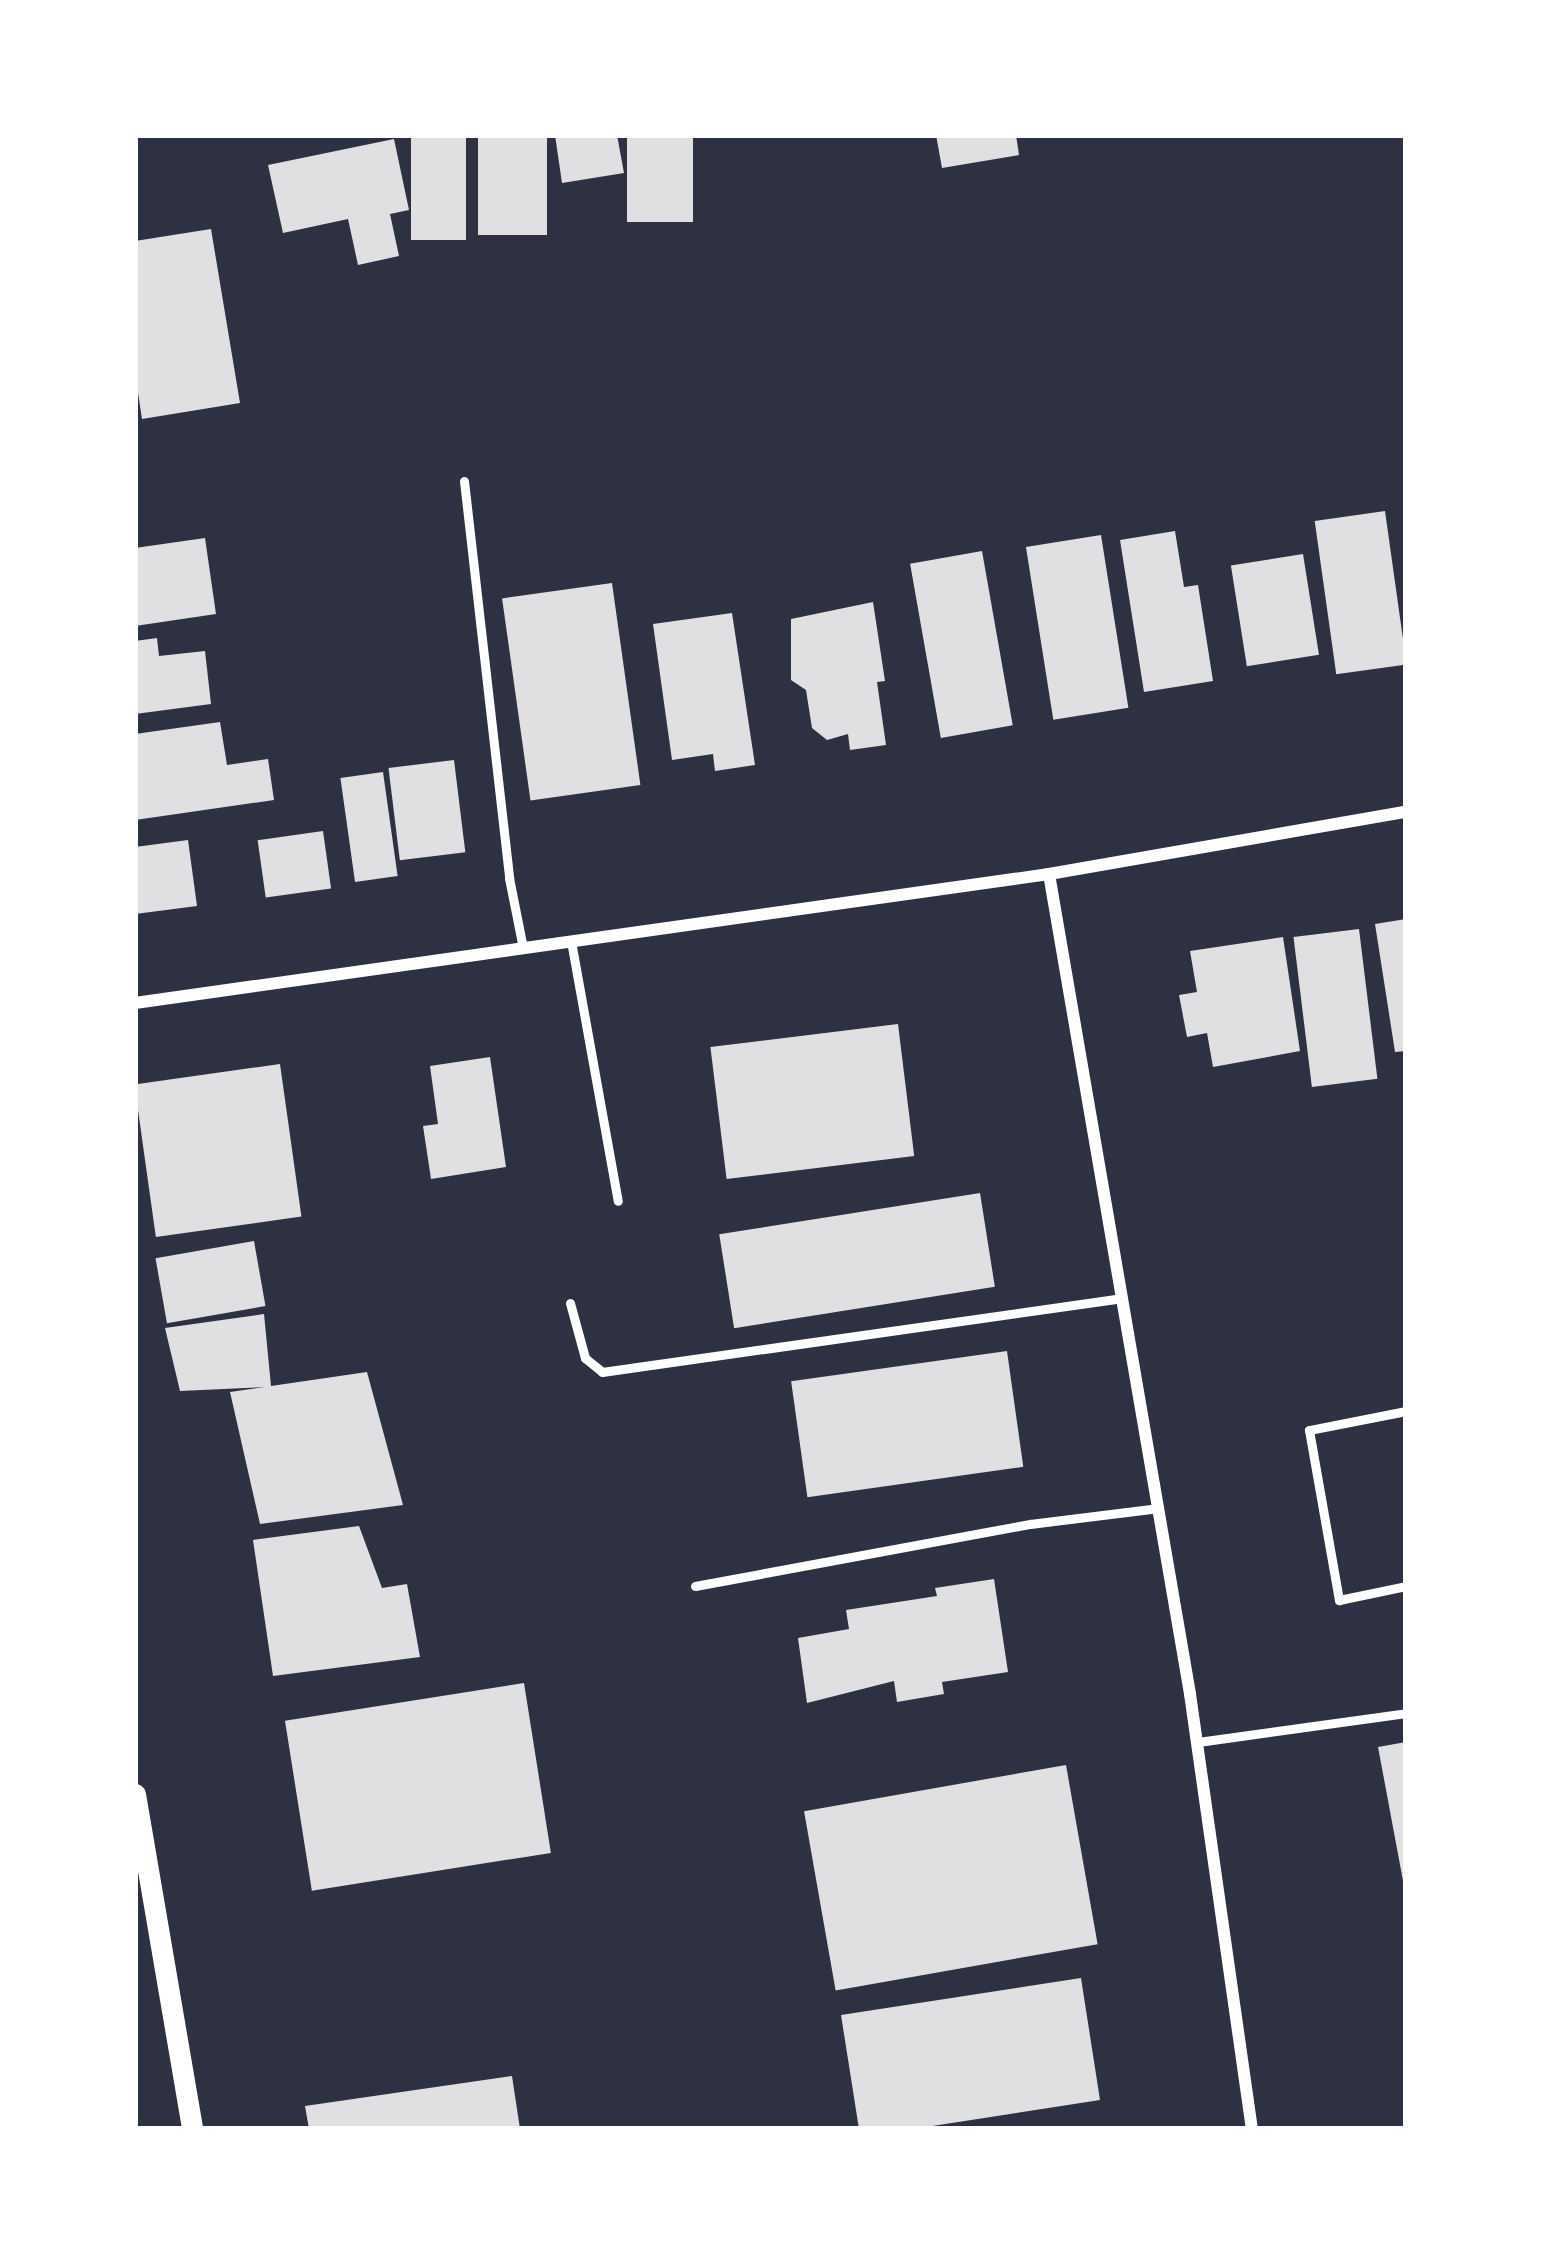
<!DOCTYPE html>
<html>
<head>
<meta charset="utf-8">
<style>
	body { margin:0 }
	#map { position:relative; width:1541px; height:2264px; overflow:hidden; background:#2d3142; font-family:"PT Sans",sans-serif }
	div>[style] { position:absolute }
	.building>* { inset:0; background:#e0e0e3; transform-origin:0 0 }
	.service>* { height:9px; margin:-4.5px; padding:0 4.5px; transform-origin:4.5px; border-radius:4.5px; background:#fff }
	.minor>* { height:12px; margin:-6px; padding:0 6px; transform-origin:6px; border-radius:6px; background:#fff }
	.tertiary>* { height:21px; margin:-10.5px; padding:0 10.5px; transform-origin:10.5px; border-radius:10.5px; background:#fff }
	span { translate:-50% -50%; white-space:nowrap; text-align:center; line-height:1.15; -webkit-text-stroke:12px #fff; paint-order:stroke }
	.frame { position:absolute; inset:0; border:138px solid #fff; pointer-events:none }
</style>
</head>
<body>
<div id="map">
	<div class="building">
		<div style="left:411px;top:135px;width:55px;height:105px"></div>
		<div style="left:478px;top:135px;width:69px;height:100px"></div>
		<div style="clip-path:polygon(555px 135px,617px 135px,624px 173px,562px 183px)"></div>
		<div style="left:627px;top:135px;width:66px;height:87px"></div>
		<div style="clip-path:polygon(936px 135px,1016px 135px,1019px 155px,942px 168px)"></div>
		<div style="clip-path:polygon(394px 139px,409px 210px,390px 214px,399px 256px,358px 265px,348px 219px,283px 233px,268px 165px)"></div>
		<div style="clip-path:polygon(211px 229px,240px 403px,142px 419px,135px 373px,135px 241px)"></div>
		<div style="left:1385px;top:511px;width:155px;height:71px;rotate:82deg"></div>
		<div style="clip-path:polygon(1175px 531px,1184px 587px,1198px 585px,1213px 681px,1144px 692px,1120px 540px)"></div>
		<div style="left:1101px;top:535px;width:175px;height:76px;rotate:81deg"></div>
		<div style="clip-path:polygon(205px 538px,216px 614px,135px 626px,135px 548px)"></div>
		<div style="left:982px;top:551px;width:177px;height:73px;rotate:80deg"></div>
		<div style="left:1303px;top:554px;width:102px;height:73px;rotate:81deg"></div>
		<div style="left:612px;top:583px;width:204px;height:111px;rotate:82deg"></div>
		<div style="clip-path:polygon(873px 602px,885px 681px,877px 682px,886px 745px,850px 750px,848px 734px,827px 740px,812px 728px,806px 690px,791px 680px,791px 619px)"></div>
		<div style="clip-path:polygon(732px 613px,755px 765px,715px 771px,713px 754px,672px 760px,653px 624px)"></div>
		<div style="clip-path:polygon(157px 638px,159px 656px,205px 651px,211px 704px,135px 714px,135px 641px)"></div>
		<div style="clip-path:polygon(220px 722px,227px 765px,268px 759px,274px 800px,135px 820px,135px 734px)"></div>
		<div style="left:454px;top:760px;width:93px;height:66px;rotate:83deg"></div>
		<div style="left:383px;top:772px;width:105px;height:43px;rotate:82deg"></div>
		<div style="left:323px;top:831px;width:58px;height:66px;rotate:82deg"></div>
		<div style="clip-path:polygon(188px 840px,197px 906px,135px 914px,135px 847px)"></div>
		<div style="clip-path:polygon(1406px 919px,1406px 1051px,1395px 1052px,1375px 924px)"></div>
		<div style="left:1359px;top:929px;width:151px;height:66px;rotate:83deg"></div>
		<div style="clip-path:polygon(1283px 937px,1300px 1051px,1213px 1067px,1207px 1033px,1187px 1037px,1179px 995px,1197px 992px,1190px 951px)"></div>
		<div style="left:898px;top:1024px;width:133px;height:189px;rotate:83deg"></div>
		<div style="clip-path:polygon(490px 1057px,506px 1167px,431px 1179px,423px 1126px,438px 1124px,430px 1066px)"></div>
		<div style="left:280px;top:1064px;width:154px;height:147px;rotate:82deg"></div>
		<div style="left:980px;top:1193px;width:95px;height:264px;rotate:81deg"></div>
		<div style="left:254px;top:1241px;width:66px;height:100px;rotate:80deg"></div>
		<div style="clip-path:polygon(264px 1314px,271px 1386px,367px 1372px,403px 1505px,260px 1524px,230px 1392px,265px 1387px,180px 1391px,165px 1328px)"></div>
		<div style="left:1007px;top:1351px;width:117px;height:218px;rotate:82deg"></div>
		<div style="clip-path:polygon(359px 1526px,382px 1588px,407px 1584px,420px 1657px,273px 1676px,253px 1540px)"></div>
		<div style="clip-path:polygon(994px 1579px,1008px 1672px,942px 1682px,944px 1694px,897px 1702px,894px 1681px,807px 1703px,798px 1638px,849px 1629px,846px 1610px,937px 1596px,935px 1588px)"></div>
		<div style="left:524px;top:1683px;width:172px;height:242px;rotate:81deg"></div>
		<div style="clip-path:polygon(1406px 1742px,1406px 1886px,1404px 1886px,1378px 1747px)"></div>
		<div style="left:1066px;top:1765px;width:182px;height:266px;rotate:80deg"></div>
		<div style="clip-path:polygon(1081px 1978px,1100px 2100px,913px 2129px,859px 2129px,841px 2015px)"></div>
		<div style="clip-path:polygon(512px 2076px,520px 2129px,309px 2129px,305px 2106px)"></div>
	</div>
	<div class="service">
		<div style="left:464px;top:481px;width:400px;rotate:83.5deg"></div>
		<div style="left:509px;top:878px;width:71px;rotate:78.7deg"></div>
		<div style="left:571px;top:941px;width:264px;rotate:79.8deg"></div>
		<div style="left:570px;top:1303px;width:57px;rotate:74.7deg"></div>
		<div style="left:585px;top:1358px;width:22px;rotate:39deg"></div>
		<div style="left:602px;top:1372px;width:526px;rotate:-8.08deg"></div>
		<div style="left:1406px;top:1411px;width:99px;rotate:168.9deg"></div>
		<div style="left:1309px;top:1430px;width:173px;rotate:80deg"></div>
		<div style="left:1339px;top:1600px;width:68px;rotate:-11.8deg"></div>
		<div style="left:695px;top:1586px;width:341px;rotate:-10.5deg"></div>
		<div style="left:1030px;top:1524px;width:130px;rotate:-7.1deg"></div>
		<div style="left:1198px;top:1742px;width:210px;rotate:-7.9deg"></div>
	</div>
	<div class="minor">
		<div style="left:1049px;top:874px;width:832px;rotate:80.24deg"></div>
		<div style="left:1190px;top:1694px;width:439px;rotate:81.9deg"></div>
		<div style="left:135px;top:1003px;width:923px;rotate:-8.03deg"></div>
		<div style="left:1049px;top:874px;width:362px;rotate:-9.9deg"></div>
	</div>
	<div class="tertiary">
		<div style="left:135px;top:1794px;width:340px;rotate:80.3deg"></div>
	</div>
	<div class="frame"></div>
</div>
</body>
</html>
